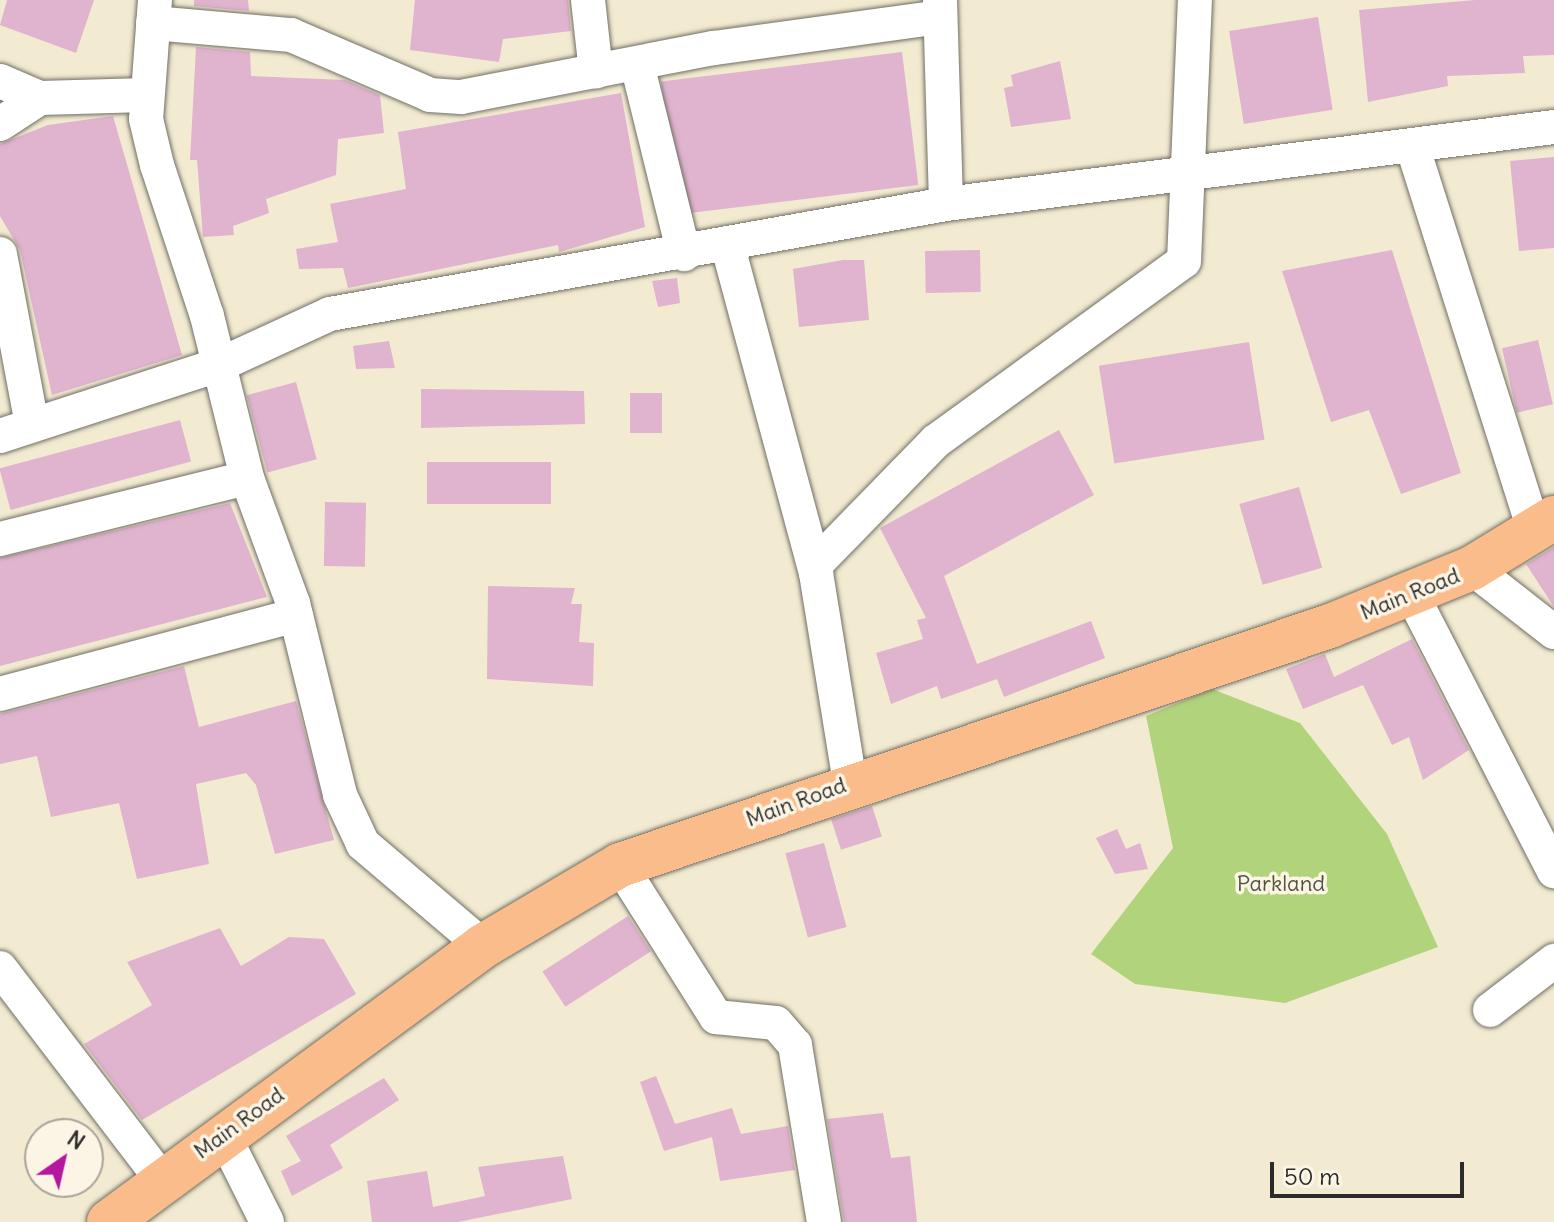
<!DOCTYPE html>
<html>
<head>
<meta charset="utf-8">
<style>
	body { margin:0 }
	#map { position:relative; width:1554px; height:1222px; overflow:hidden; background:#f2ebd1; font-family:Delius,sans-serif }
	div>[style] { position:absolute }
	.green>* { inset:0; background:#b1d37b }
	.building>* { inset:0; background:#e0b3ce; transform-origin:0 0 }
	.roads { filter:drop-shadow(0 0 2px #716e65) drop-shadow(0 0 2px #716e65) }
	.minor>* { height:34px; margin:-17px; padding:0 17px; transform-origin:17px; border-radius:17px; background:#fff }
	.major>* { height:44px; margin:-22px; padding:0 22px; transform-origin:22px; border-radius:22px; background:#fabc8b }
	span { translate:-50% -50%; white-space:nowrap; text-align:center; line-height:1.15; -webkit-text-stroke:7px #fcf5e5; paint-order:stroke }
	.street-label { font-size:22px; color:#2b2b2b }
	.park-label { font-size:22px; color:#4c553f }
	.north { position:absolute; left:24px; top:1118px; width:80px; height:80px; box-sizing:border-box; background:#fcf5e5; border:2px solid #a8a49b; border-radius:50%; rotate:34deg; font-size:22px; font-weight:700; line-height:32px; text-align:center; color:#2b2b2b }
	.north::after { content:''; display:block; margin:auto; width:28px; height:36px; background:#b5179e; clip-path:polygon(50% 0,100% 100%,50% 72%,0 100%) }
	.scale { position:absolute; left:1270px; top:1162px; width:194px; height:36px; box-sizing:border-box; border:4px solid #2b2b2b; border-top:0; padding-left:10px; font-size:24px; line-height:28px; white-space:nowrap; color:#2b2b2b; -webkit-text-stroke:6px #fcf5e5; paint-order:stroke }
</style>
</head>
<body>
<div id="map">
	<div class="green">
		<div style="clip-path:polygon(1212px 689px,1300px 723px,1387px 834px,1438px 947px,1285px 1003px,1135px 984px,1091px 954px,1173px 848px,1146px 716px)"></div>
	</div>
	<div class="building">
		<div style="clip-path:polygon(7px 0,94px 0,76px 53px,0 25px)"></div>
		<div style="clip-path:polygon(194px 0,248px 0,249px 11px,194px 6px)"></div>
		<div style="clip-path:polygon(415px 0,568px 0,571px 31px,503px 39px,499px 62px,410px 50px)"></div>
		<div style="clip-path:polygon(1475px 0,1554px 0,1554px 55px,1523px 56px,1525px 73px,1447px 76px,1448px 86px,1368px 102px,1359px 10px)"></div>
		<div style="left:1318px;top:17px;width:94px;height:90px;rotate:81deg"></div>
		<div style="clip-path:polygon(196px 47px,250px 52px,251px 76px,345px 80px,380px 95px,384px 133px,338px 139px,336px 175px,266px 199px,269px 213px,233px 226px,234px 235px,203px 237px,197px 160px,190px 160px)"></div>
		<div style="left:902px;top:52px;width:134px;height:243px;rotate:83deg"></div>
		<div style="clip-path:polygon(1060px 61px,1071px 119px,1011px 127px,1004px 88px,1013px 86px,1011px 75px)"></div>
		<div style="clip-path:polygon(621px 93px,645px 227px,559px 252px,558px 245px,348px 288px,343px 268px,299px 269px,296px 249px,338px 242px,330px 204px,406px 189px,398px 132px)"></div>
		<div style="clip-path:polygon(113px 116px,182px 355px,52px 395px,20px 250px,0 216px,0 144px,48px 125px)"></div>
		<div style="clip-path:polygon(1554px 157px,1554px 248px,1519px 251px,1510px 161px)"></div>
		<div style="left:980px;top:250px;width:42px;height:55px;rotate:89deg"></div>
		<div style="clip-path:polygon(1392px 250px,1461px 473px,1401px 494px,1369px 410px,1331px 422px,1282px 271px)"></div>
		<div style="clip-path:polygon(843px 260px,864px 260px,869px 320px,799px 327px,793px 269px)"></div>
		<div style="clip-path:polygon(677px 278px,680px 303px,658px 307px,652px 281px)"></div>
		<div style="left:1538px;top:340px;width:66px;height:37px;rotate:77deg"></div>
		<div style="clip-path:polygon(389px 341px,395px 368px,356px 369px,353px 346px)"></div>
		<div style="left:1249px;top:342px;width:99px;height:152px;rotate:81deg"></div>
		<div style="left:296px;top:382px;width:80px;height:51px;rotate:75deg"></div>
		<div style="clip-path:polygon(421px 389px,584px 391px,585px 424px,421px 428px)"></div>
		<div style="left:630px;top:393px;width:32px;height:40px"></div>
		<div style="left:180px;top:420px;width:43px;height:187px;rotate:75deg"></div>
		<div style="clip-path:polygon(1059px 430px,1094px 495px,944px 576px,977px 664px,1091px 621px,1105px 658px,1004px 697px,997px 679px,941px 699px,937px 686px,891px 704px,876px 653px,923px 639px,917px 620px,926px 618px,880px 528px)"></div>
		<div style="left:427px;top:462px;width:124px;height:42px"></div>
		<div style="left:1299px;top:487px;width:84px;height:62px;rotate:74deg"></div>
		<div style="left:325px;top:502px;width:41px;height:64px;rotate:1deg"></div>
		<div style="clip-path:polygon(230px 503px,267px 597px,0 666px,0 558px)"></div>
		<div style="clip-path:polygon(1554px 547px,1554px 607px,1526px 564px)"></div>
		<div style="clip-path:polygon(488px 586px,575px 588px,571px 604px,582px 604px,579px 642px,594px 643px,593px 686px,487px 679px)"></div>
		<div style="clip-path:polygon(1412px 639px,1469px 750px,1423px 780px,1409px 737px,1392px 745px,1363px 685px,1303px 709px,1286px 669px,1325px 654px,1334px 677px)"></div>
		<div style="clip-path:polygon(184px 666px,199px 727px,296px 701px,334px 840px,275px 854px,256px 785px,246px 773px,196px 784px,209px 864px,137px 879px,119px 803px,51px 817px,37px 756px,0 764px,0 714px)"></div>
		<div style="left:872px;top:806px;width:32px;height:43px;rotate:72deg"></div>
		<div style="clip-path:polygon(1117px 829px,1126px 849px,1140px 843px,1148px 869px,1115px 874px,1096px 838px)"></div>
		<div style="left:824px;top:843px;width:87px;height:40px;rotate:75deg"></div>
		<div style="left:628px;top:916px;width:42px;height:102px;rotate:57deg"></div>
		<div style="clip-path:polygon(220px 928px,241px 966px,289px 937px,324px 939px,356px 994px,142px 1120px,84px 1044px,152px 1005px,127px 962px)"></div>
		<div style="clip-path:polygon(656px 1076px,675px 1124px,732px 1108px,741px 1134px,788px 1126px,795px 1170px,720px 1181px,712px 1137px,664px 1151px,640px 1082px)"></div>
		<div style="clip-path:polygon(384px 1078px,399px 1100px,330px 1145px,343px 1168px,292px 1196px,281px 1171px,301px 1161px,286px 1136px)"></div>
		<div style="clip-path:polygon(883px 1113px,891px 1158px,910px 1156px,917px 1222px,844px 1222px,827px 1119px)"></div>
		<div style="clip-path:polygon(563px 1156px,572px 1199px,458px 1222px,372px 1222px,367px 1181px,427px 1171px,433px 1207px,485px 1196px,478px 1167px)"></div>
	</div>
	<div class="roads">
		<div class="minor">
			<div style="left:155px;top:0;width:119px;rotate:94.3deg"></div>
			<div style="left:146px;top:119px;width:47px;rotate:76.6deg"></div>
			<div style="left:157px;top:165px;width:159px;rotate:71.7deg"></div>
			<div style="left:207px;top:316px;width:167px;rotate:76.1deg"></div>
			<div style="left:247px;top:478px;width:133px;rotate:69.8deg"></div>
			<div style="left:293px;top:603px;width:198px;rotate:76.2deg"></div>
			<div style="left:340px;top:795px;width:54px;rotate:64.9deg"></div>
			<div style="left:363px;top:844px;width:157px;rotate:40.4deg"></div>
			<div style="left:588px;top:0;width:72px;rotate:83.7deg"></div>
			<div style="left:940px;top:0;width:204px;rotate:88.3deg"></div>
			<div style="left:153px;top:23px;width:139px;rotate:5deg"></div>
			<div style="left:291px;top:35px;width:151px;rotate:23.3deg"></div>
			<div style="left:430px;top:95px;width:31px;rotate:4deg"></div>
			<div style="left:461px;top:97px;width:258px;rotate:-11deg"></div>
			<div style="left:714px;top:48px;width:228px;rotate:-7.8deg"></div>
			<div style="left:637px;top:64px;width:196px;rotate:76.1deg"></div>
			<div style="left:0;top:81px;width:43px;rotate:23deg"></div>
			<div style="left:40px;top:98px;width:107px;rotate:-1.6deg"></div>
			<div style="left:0;top:124px;width:48px;rotate:-33deg"></div>
			<div style="left:1412px;top:145px;width:404px;rotate:72.4deg"></div>
			<div style="left:728px;top:247px;width:338px;rotate:74.9deg"></div>
			<div style="left:816px;top:573px;width:213px;rotate:80.8deg"></div>
			<div style="left:0;top:254px;width:174px;rotate:79.4deg"></div>
			<div style="left:0;top:436px;width:230px;rotate:-18deg"></div>
			<div style="left:219px;top:365px;width:122px;rotate:-24.7deg"></div>
			<div style="left:330px;top:314px;width:626px;rotate:-10.12deg"></div>
			<div style="left:946px;top:204px;width:613px;rotate:-7.22deg"></div>
			<div style="left:0;top:539px;width:254px;rotate:-13.9deg"></div>
			<div style="left:1472px;top:568px;width:104px;rotate:38deg"></div>
			<div style="left:816px;top:573px;width:9px;rotate:-90deg"></div>
			<div style="left:816px;top:564px;width:172px;rotate:-45.7deg"></div>
			<div style="left:936px;top:441px;width:306px;rotate:-36deg"></div>
			<div style="left:1184px;top:261px;width:261px;rotate:-87.6deg"></div>
			<div style="left:1411px;top:593px;width:313px;rotate:62.8deg"></div>
			<div style="left:0;top:694px;width:306px;rotate:-14.9deg"></div>
			<div style="left:620px;top:865px;width:180px;rotate:57.7deg"></div>
			<div style="left:716px;top:1017px;width:60px;rotate:5.7deg"></div>
			<div style="left:776px;top:1023px;width:29px;rotate:49deg"></div>
			<div style="left:795px;top:1045px;width:179px;rotate:80.7deg"></div>
			<div style="left:0;top:968px;width:267px;rotate:52.6deg"></div>
			<div style="left:1490px;top:1010px;width:81px;rotate:-37.4deg"></div>
			<div style="left:223px;top:1134px;width:98px;rotate:63.4deg"></div>
		</div>
		<div class="major">
			<div style="left:109px;top:1222px;width:465px;rotate:-36.4deg"></div>
			<div style="left:483px;top:946px;width:159px;rotate:-30.6deg"></div>
			<div style="left:620px;top:865px;width:749px;rotate:-18.6deg"></div>
			<div style="left:1330px;top:626px;width:153px;rotate:-22.2deg"></div>
			<div style="left:1472px;top:568px;width:96px;rotate:-31.4deg"></div>
		</div>
	</div>
	<div class="street-label">
		<span style="left:1410px;top:594px;rotate:-22deg">Main Road</span>
		<span style="left:796px;top:802px;rotate:-20deg">Main Road</span>
		<span style="left:239px;top:1123px;rotate:-36deg">Main Road</span>
	</div>
	<div class="park-label">
		<span style="left:1281px;top:884px">Parkland</span>
	</div>
	<div class="north">N</div>
	<div class="scale">50 m</div>
</div>
</body>
</html>
